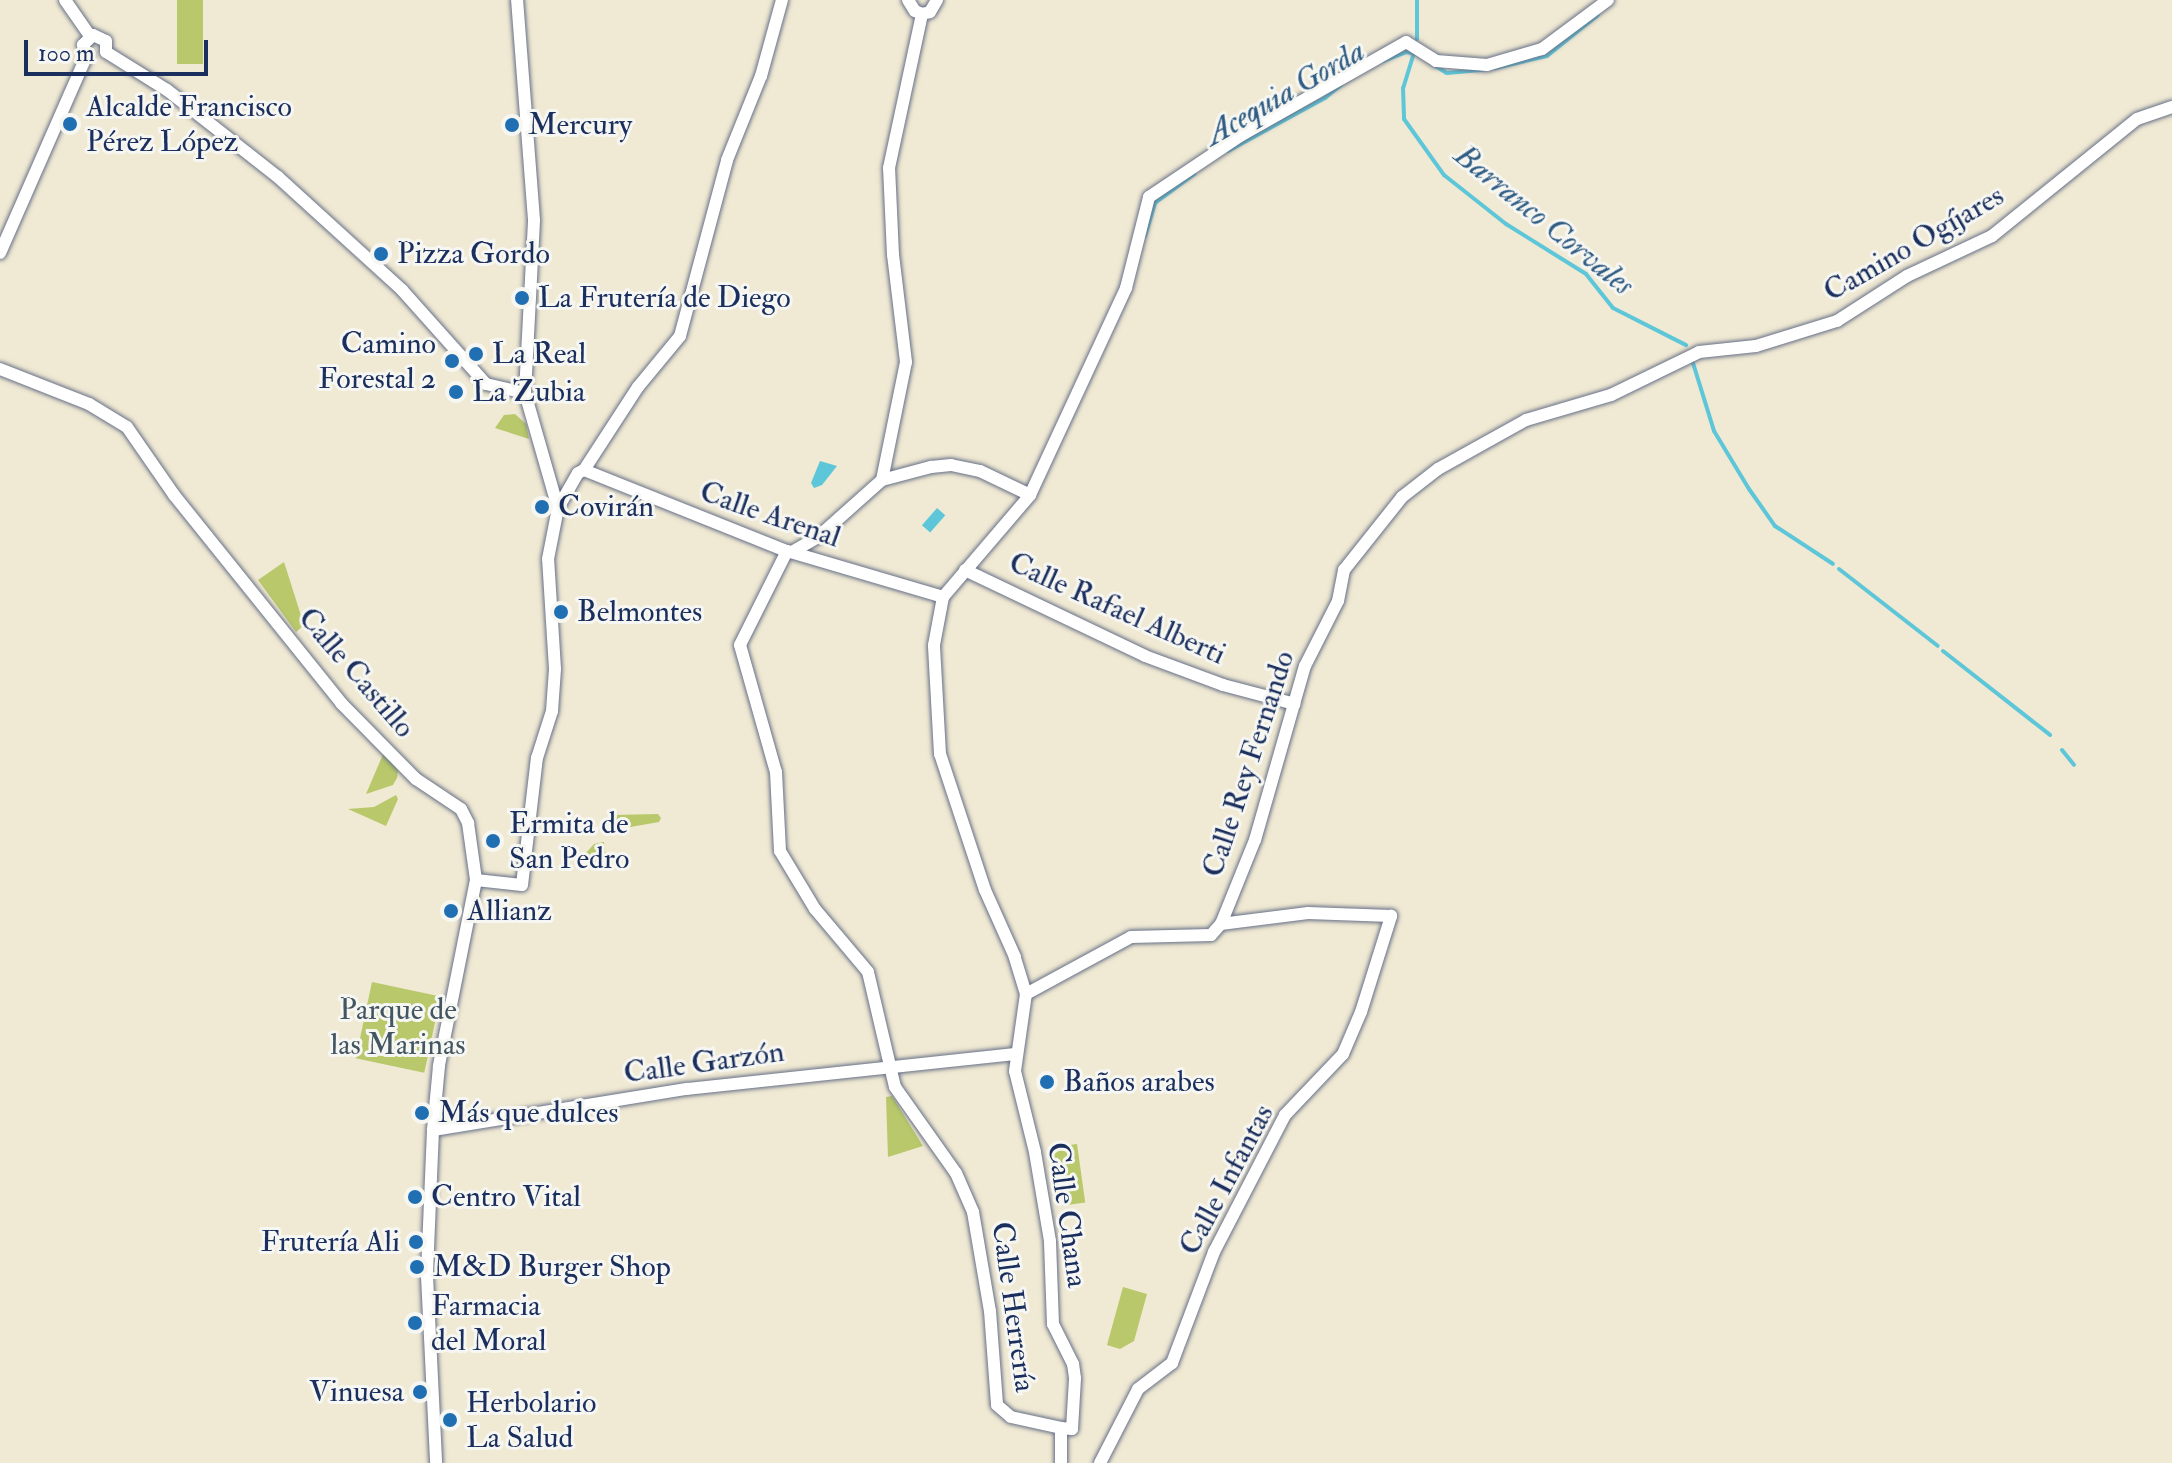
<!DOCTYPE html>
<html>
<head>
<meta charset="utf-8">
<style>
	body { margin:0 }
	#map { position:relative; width:2172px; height:1463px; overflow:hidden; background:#f0e9d3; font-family:"IM FELL Double Pica",serif }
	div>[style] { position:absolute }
	.green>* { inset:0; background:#b8c86a; transform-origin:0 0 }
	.water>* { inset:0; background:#5dc6d8; transform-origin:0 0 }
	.stream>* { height:4px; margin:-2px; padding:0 2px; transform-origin:2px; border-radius:2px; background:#5dc6d8 }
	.roads { filter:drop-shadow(0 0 2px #667087) drop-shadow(0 0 2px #667087) }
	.tertiary>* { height:12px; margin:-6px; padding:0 6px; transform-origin:6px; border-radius:6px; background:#fff }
	.dots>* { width:22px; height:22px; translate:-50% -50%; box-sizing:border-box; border:4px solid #f6f6f2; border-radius:50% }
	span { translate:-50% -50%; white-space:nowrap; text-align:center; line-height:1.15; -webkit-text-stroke:6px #f6f6f2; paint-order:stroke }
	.poi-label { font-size:30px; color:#1b2f5e }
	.left { translate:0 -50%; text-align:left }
	.right { translate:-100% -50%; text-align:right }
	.street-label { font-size:30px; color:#1b2f5e }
	.park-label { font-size:30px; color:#425561 }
	.water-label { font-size:32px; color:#2f5c83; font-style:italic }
	.scale { position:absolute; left:24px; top:40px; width:184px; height:36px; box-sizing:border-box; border:4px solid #1b2f5e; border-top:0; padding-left:10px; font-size:24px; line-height:28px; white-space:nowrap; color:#1b2f5e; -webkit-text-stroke:6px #f6f6f2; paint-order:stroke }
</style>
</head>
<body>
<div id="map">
	<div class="green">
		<div style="left:177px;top:0;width:26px;height:64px"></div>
		<div style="clip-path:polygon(515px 414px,526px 424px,529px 439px,495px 428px,504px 415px)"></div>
		<div style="clip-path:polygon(284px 562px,304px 625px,296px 632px,258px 580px)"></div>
		<div style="clip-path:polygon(384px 752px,398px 771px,397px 778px,393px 785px,366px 794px)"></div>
		<div style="clip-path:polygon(396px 795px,398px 799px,386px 826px,348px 809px,374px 807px)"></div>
		<div style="clip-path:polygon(658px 814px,661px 818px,659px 822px,613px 830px,608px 825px,613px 815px)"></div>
		<div style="clip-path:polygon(604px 842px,607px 866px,583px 869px,578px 862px,594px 844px)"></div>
		<div style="left:372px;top:982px;width:70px;height:78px;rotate:12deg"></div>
		<div style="clip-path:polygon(892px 1096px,923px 1146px,888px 1157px,886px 1097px)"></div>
		<div style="left:1077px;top:1144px;width:59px;height:28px;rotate:82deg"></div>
		<div style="clip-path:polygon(1123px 1287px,1147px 1294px,1134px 1341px,1120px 1349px,1107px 1345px)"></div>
	</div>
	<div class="water">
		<div style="clip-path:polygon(820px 461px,837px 466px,822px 485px,814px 488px,811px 483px)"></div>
		<div style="left:937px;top:508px;width:11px;height:23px;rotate:41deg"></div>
	</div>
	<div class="stream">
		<div style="left:1417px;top:0;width:39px;rotate:90deg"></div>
		<div style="left:1413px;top:56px;width:34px;rotate:107deg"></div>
		<div style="left:1403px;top:88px;width:31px;rotate:88deg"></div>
		<div style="left:1404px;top:119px;width:69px;rotate:54.5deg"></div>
		<div style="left:1444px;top:175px;width:79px;rotate:38.3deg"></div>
		<div style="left:1506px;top:224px;width:94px;rotate:32deg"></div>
		<div style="left:1586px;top:274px;width:43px;rotate:51.5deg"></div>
		<div style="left:1613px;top:308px;width:82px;rotate:26.9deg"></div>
		<div style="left:1383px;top:61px;width:25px;rotate:-21deg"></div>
		<div style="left:1406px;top:52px;width:10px;rotate:11deg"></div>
		<div style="left:1434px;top:65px;width:15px;rotate:32deg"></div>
		<div style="left:1447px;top:73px;width:36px;rotate:-5deg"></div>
		<div style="left:1495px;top:68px;width:53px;rotate:-13deg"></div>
		<div style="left:1547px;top:56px;width:65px;rotate:-38.8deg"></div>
		<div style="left:1228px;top:151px;width:111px;rotate:-28.7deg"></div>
		<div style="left:1325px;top:98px;width:21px;rotate:-39deg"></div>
		<div style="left:1145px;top:236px;width:34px;rotate:-73deg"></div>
		<div style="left:1155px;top:203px;width:49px;rotate:-36.6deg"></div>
		<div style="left:1693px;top:363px;width:71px;rotate:72.8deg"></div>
		<div style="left:1714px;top:431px;width:68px;rotate:58.9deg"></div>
		<div style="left:1749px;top:489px;width:45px;rotate:54.9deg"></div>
		<div style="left:1775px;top:526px;width:69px;rotate:33.2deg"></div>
		<div style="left:1839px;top:569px;width:125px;rotate:37.9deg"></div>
		<div style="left:1943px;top:651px;width:136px;rotate:38.1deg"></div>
		<div style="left:2062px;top:750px;width:19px;rotate:51deg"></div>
	</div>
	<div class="roads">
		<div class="tertiary">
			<div style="left:65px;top:0;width:44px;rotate:55.2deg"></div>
			<div style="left:908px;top:0;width:13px;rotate:58deg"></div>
			<div style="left:915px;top:11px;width:8px;rotate:23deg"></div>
			<div style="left:922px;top:14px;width:8px;rotate:-14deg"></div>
			<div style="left:930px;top:12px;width:14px;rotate:-60deg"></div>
			<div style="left:106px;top:52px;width:72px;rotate:31.9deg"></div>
			<div style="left:167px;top:90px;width:141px;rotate:38.1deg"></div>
			<div style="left:278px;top:177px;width:168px;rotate:42.3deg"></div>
			<div style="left:402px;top:290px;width:126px;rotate:48.2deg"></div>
			<div style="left:486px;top:384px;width:40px;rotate:13deg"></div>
			<div style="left:87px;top:55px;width:11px;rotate:-112deg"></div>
			<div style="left:83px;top:45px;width:14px;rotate:-45deg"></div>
			<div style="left:93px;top:35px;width:14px;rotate:25deg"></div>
			<div style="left:106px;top:41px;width:11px;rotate:90deg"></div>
			<div style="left:0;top:253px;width:216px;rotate:-66.3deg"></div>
			<div style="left:0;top:369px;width:96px;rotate:21.5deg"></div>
			<div style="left:89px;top:404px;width:44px;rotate:31.2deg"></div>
			<div style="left:127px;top:427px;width:83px;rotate:55.3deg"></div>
			<div style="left:174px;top:495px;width:267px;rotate:51.2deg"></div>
			<div style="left:341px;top:703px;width:107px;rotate:45.4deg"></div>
			<div style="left:416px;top:779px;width:54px;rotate:33.7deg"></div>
			<div style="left:461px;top:809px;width:16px;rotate:63deg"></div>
			<div style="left:468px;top:823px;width:58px;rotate:82deg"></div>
			<div style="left:476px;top:880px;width:190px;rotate:101.3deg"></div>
			<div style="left:439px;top:1066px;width:64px;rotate:95.4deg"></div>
			<div style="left:433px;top:1130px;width:146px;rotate:92.4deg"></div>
			<div style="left:427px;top:1276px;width:187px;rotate:87.2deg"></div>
			<div style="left:584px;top:470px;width:219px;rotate:21.8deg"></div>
			<div style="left:787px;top:551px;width:163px;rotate:16.4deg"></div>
			<div style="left:882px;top:480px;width:120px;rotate:-78.5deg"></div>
			<div style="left:906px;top:362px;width:108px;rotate:-96.9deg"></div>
			<div style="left:893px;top:255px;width:87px;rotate:-92.6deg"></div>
			<div style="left:889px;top:168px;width:157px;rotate:-77.9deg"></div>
			<div style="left:558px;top:508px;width:40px;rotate:-60.3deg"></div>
			<div style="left:578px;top:473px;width:7px;rotate:-27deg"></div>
			<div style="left:584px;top:470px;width:99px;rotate:-57deg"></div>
			<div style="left:638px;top:387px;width:66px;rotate:-50.5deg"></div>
			<div style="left:680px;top:336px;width:182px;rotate:-75deg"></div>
			<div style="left:727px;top:160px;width:91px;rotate:-68deg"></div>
			<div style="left:761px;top:76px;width:79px;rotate:-74.6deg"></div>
			<div style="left:787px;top:551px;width:105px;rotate:116.6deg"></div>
			<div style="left:740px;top:645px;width:132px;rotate:74.2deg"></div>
			<div style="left:776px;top:772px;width:79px;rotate:87.1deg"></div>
			<div style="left:780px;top:851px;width:68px;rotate:58.9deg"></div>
			<div style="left:815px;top:909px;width:82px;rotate:49.9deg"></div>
			<div style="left:868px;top:972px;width:118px;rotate:76.8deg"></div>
			<div style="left:895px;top:1087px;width:105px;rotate:54.7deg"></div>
			<div style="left:956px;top:1173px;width:43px;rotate:66.4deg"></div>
			<div style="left:973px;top:1212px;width:100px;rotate:80.3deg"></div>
			<div style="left:990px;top:1311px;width:94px;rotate:85.7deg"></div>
			<div style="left:997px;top:1405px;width:18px;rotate:41deg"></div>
			<div style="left:1011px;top:1417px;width:51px;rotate:12.4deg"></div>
			<div style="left:792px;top:552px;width:30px;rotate:-30deg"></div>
			<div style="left:818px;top:537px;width:86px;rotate:-41.7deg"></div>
			<div style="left:882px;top:480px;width:51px;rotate:-14.9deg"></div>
			<div style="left:931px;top:467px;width:20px;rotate:-6deg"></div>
			<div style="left:951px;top:465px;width:30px;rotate:12deg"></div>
			<div style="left:980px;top:471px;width:55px;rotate:25.6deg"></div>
			<div style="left:965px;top:570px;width:199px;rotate:25.5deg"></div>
			<div style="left:1145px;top:656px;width:83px;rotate:20.4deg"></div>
			<div style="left:1223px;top:685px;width:74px;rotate:14.8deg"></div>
			<div style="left:476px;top:880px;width:46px;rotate:6.2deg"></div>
			<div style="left:522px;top:885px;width:128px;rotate:-83.3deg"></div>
			<div style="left:537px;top:758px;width:49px;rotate:-72.3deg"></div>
			<div style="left:552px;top:711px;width:42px;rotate:-85.9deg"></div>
			<div style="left:555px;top:669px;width:110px;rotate:-93.6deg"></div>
			<div style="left:548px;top:559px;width:52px;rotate:-78.9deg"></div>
			<div style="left:558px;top:508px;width:120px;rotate:-106deg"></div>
			<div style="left:525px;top:393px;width:173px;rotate:-87deg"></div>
			<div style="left:534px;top:220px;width:221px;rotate:-94.4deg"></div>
			<div style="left:1026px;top:994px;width:119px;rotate:-28.5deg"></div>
			<div style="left:1131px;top:937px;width:80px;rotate:-1.4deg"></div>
			<div style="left:1211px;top:935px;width:15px;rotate:-48deg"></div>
			<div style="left:1221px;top:924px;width:91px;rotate:-68deg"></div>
			<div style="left:1255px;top:840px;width:181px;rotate:-74deg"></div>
			<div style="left:1305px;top:666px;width:73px;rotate:-63.1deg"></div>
			<div style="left:1338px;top:601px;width:32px;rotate:-79deg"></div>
			<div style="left:1344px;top:570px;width:93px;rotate:-51.5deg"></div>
			<div style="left:1402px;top:497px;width:46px;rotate:-37.9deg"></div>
			<div style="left:1438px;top:469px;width:101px;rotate:-29.1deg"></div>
			<div style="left:1526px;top:420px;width:89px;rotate:-16.4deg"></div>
			<div style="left:1611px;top:395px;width:98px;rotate:-26deg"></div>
			<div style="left:1699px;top:352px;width:57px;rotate:-6deg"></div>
			<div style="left:1756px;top:346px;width:85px;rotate:-17.2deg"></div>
			<div style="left:1837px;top:321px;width:83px;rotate:-32.7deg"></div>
			<div style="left:1907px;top:276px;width:94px;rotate:-25.2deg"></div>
			<div style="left:1992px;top:236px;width:186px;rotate:-38.9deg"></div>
			<div style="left:2137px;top:119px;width:37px;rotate:-19deg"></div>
			<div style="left:433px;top:1130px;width:257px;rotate:-9.2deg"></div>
			<div style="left:687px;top:1089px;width:331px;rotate:-6.1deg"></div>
			<div style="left:1061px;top:1463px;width:35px;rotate:-90deg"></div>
			<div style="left:1061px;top:1428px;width:11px;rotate:5deg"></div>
			<div style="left:1072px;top:1429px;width:51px;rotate:-86.6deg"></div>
			<div style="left:1075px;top:1378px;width:14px;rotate:-98deg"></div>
			<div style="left:1073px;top:1364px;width:45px;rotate:-116.6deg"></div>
			<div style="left:1053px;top:1324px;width:83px;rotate:-92.1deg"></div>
			<div style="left:1050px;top:1241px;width:90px;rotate:-99.6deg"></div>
			<div style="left:1035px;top:1152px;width:83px;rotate:-103.9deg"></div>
			<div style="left:1015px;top:1071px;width:78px;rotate:-81.9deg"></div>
			<div style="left:1026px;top:994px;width:39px;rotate:-107deg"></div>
			<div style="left:1015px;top:957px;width:73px;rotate:-114.1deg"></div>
			<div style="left:985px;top:890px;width:143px;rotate:-108.3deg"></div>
			<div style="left:940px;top:754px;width:109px;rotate:-93.2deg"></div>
			<div style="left:934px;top:645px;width:49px;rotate:-79.4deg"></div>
			<div style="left:943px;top:597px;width:134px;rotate:-49.5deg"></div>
			<div style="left:1030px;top:495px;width:228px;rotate:-65.1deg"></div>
			<div style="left:1126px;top:288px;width:94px;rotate:-75.8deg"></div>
			<div style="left:1149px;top:197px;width:110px;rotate:-33.8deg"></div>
			<div style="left:1240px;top:136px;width:191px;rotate:-29.5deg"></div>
			<div style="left:1406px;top:42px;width:36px;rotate:32deg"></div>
			<div style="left:1436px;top:61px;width:51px;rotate:4.5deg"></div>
			<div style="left:1487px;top:65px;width:57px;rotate:-16.2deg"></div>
			<div style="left:1542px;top:49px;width:82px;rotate:-36.6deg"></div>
			<div style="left:1100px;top:1463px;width:83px;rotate:-62.8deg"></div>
			<div style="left:1138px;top:1389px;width:43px;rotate:-37.4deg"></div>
			<div style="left:1172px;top:1363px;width:119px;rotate:-69.3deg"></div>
			<div style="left:1214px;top:1252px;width:154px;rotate:-62.6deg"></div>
			<div style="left:1285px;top:1115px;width:84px;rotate:-46.4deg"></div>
			<div style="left:1343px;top:1054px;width:46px;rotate:-66.8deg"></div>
			<div style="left:1361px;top:1012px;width:101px;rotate:-72.6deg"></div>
			<div style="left:1391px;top:916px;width:83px;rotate:-177.9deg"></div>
			<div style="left:1308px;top:913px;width:88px;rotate:172.8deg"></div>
		</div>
	</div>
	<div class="dots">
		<div style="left:70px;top:124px;background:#1f6fb2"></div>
		<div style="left:512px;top:125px;background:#1f6fb2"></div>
		<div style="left:381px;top:254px;background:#1f6fb2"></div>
		<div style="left:522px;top:298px;background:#1f6fb2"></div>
		<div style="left:476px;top:354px;background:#1f6fb2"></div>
		<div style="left:452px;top:361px;background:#1f6fb2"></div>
		<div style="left:456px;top:392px;background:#1f6fb2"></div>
		<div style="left:542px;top:507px;background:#1f6fb2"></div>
		<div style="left:561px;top:612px;background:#1f6fb2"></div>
		<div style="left:493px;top:841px;background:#1f6fb2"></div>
		<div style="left:451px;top:911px;background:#1f6fb2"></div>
		<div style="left:1047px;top:1082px;background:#1f6fb2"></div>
		<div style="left:422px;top:1113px;background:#1f6fb2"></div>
		<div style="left:415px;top:1197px;background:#1f6fb2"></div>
		<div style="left:416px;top:1242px;background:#1f6fb2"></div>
		<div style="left:417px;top:1267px;background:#1f6fb2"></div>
		<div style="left:415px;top:1323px;background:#1f6fb2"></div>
		<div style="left:420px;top:1392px;background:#1f6fb2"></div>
		<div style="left:450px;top:1420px;background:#1f6fb2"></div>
	</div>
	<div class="poi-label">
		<span class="left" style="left:86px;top:124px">Alcalde Francisco<br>Pérez López</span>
		<span class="left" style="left:528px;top:125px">Mercury</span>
		<span class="left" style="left:397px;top:254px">Pizza Gordo</span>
		<span class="left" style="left:538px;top:298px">La Frutería de Diego</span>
		<span class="right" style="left:436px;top:361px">Camino<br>Forestal 2</span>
		<span class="left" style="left:492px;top:354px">La Real</span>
		<span class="left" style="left:472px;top:392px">La Zubia</span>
		<span class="left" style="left:558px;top:507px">Covirán</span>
		<span class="left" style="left:577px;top:612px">Belmontes</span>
		<span class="left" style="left:509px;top:841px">Ermita de<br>San Pedro</span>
		<span class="left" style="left:467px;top:911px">Allianz</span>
		<span class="left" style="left:1063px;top:1082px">Baños arabes</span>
		<span class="left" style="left:438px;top:1113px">Más que dulces</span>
		<span class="left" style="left:431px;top:1197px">Centro Vital</span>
		<span class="right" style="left:400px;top:1242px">Frutería Ali</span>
		<span class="left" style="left:433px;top:1267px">M&amp;D Burger Shop</span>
		<span class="left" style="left:431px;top:1323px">Farmacia<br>del Moral</span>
		<span class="right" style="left:404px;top:1392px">Vinuesa</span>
		<span class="left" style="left:466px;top:1420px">Herbolario<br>La Salud</span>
	</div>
	<div class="street-label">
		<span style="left:1914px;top:244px;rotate:-30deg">Camino Ogíjares</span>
		<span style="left:770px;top:515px;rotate:19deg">Calle Arenal</span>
		<span style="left:1117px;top:609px;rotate:24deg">Calle Rafael Alberti</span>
		<span style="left:356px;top:673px;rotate:49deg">Calle Castillo</span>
		<span style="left:1249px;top:764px;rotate:-72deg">Calle Rey Fernando</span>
		<span style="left:704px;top:1063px;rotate:-8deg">Calle Garzón</span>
		<span style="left:1227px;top:1180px;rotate:-62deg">Calle Infantas</span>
		<span style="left:1067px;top:1215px;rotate:82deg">Calle Chana</span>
		<span style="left:1013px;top:1307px;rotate:82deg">Calle Herrería</span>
	</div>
	<div class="park-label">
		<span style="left:398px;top:1027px">Parque de<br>las Marinas</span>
	</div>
	<div class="water-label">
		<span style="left:1285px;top:93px;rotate:-30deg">Acequia Gorda</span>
		<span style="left:1544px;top:220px;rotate:39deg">Barranco Corvales</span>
	</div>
	<div class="scale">100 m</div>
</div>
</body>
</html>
